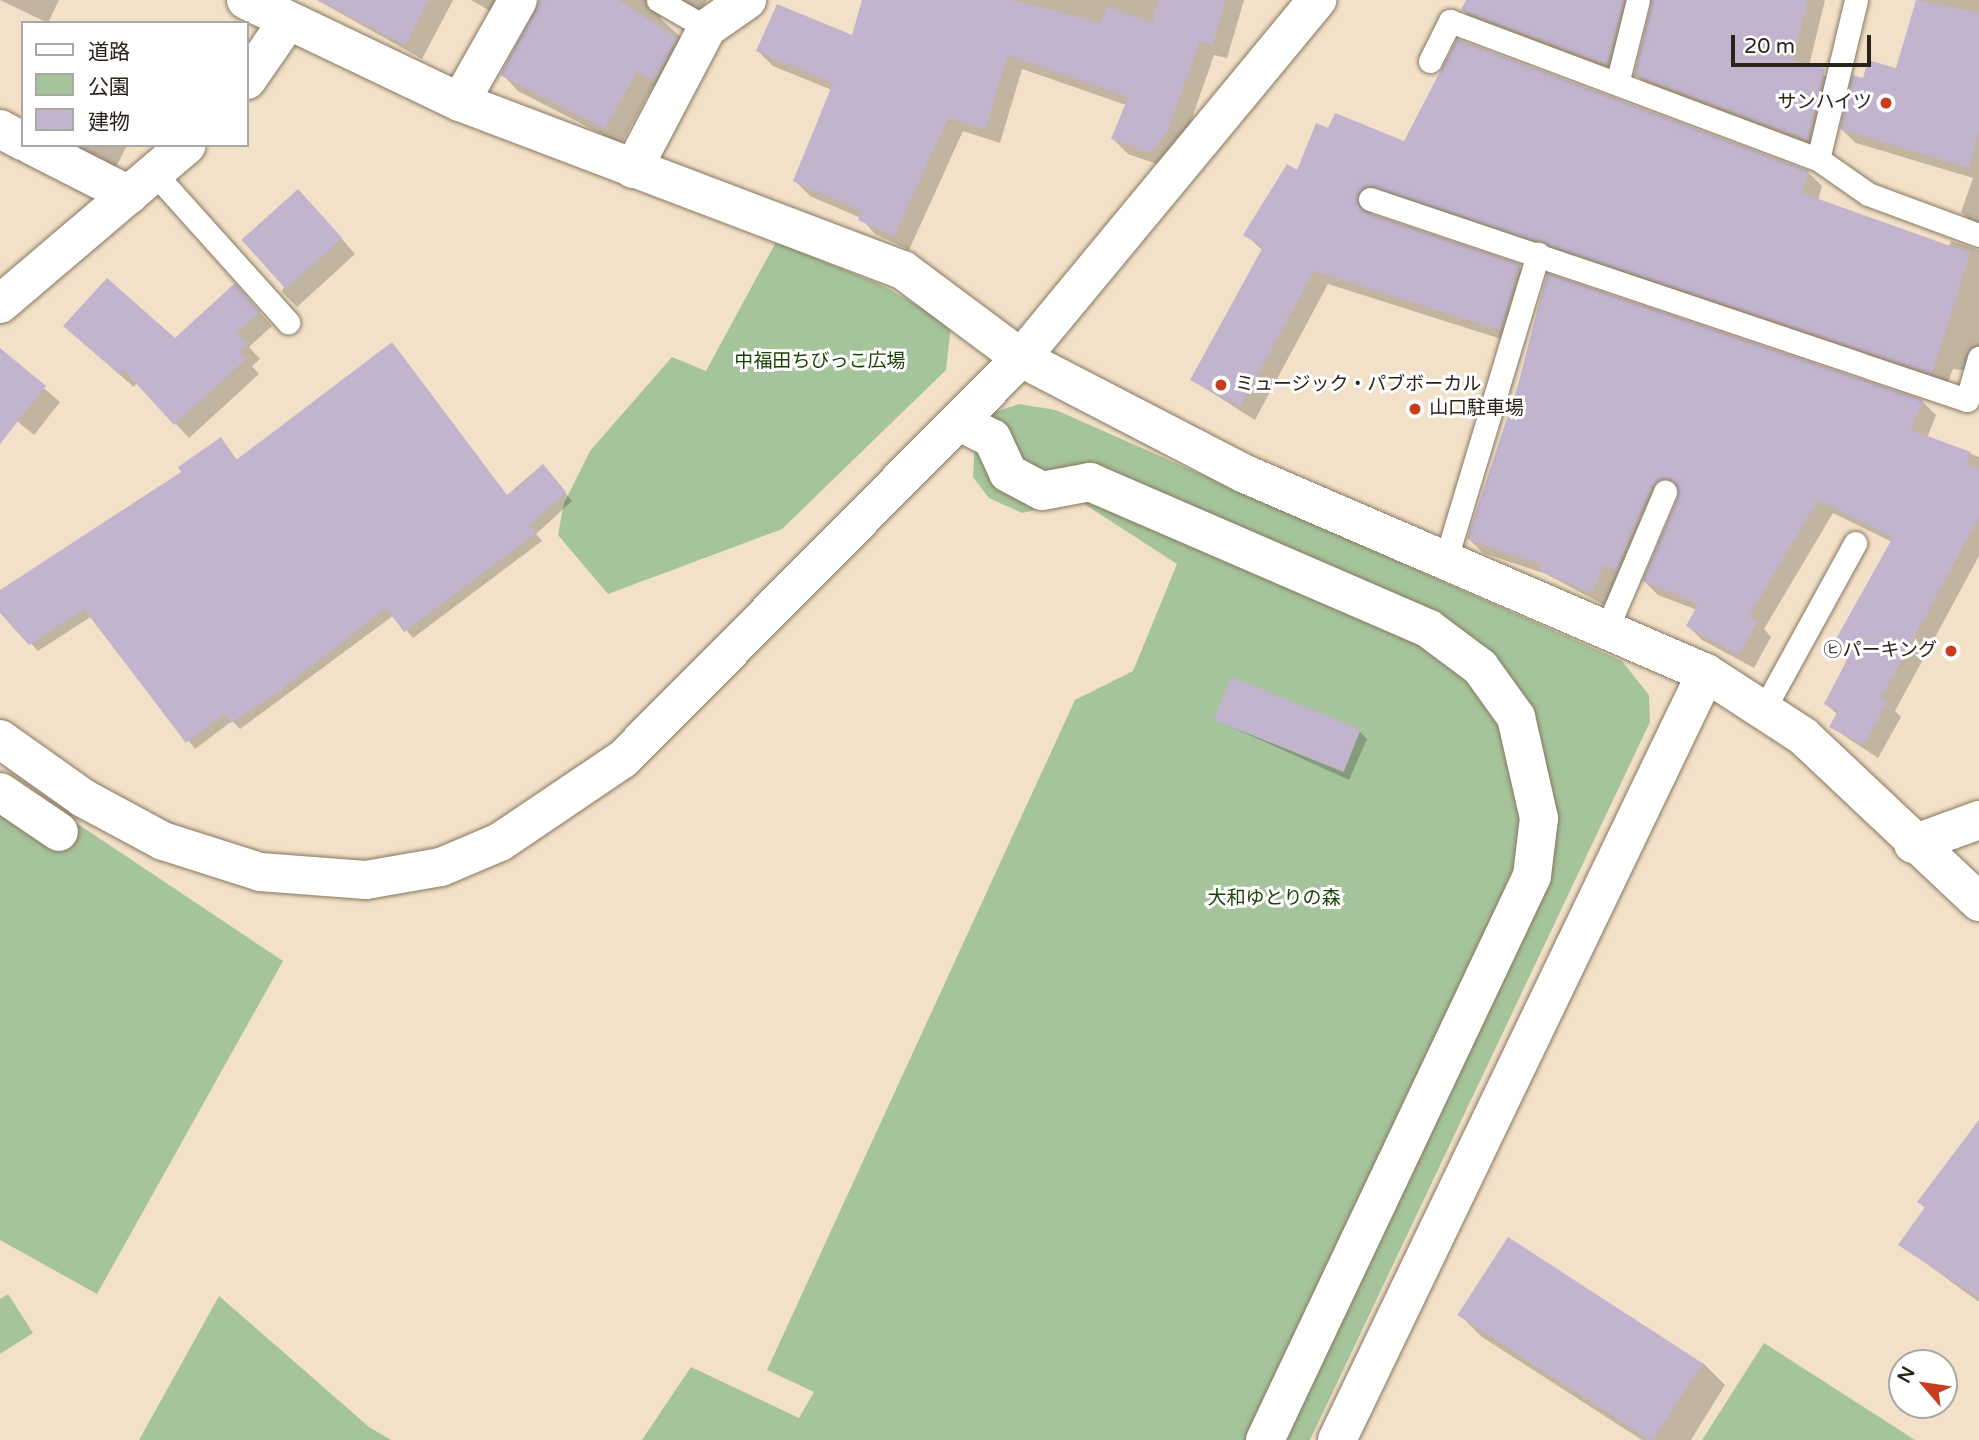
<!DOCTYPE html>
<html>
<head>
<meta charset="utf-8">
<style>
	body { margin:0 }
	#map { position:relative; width:1979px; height:1440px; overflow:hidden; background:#f2e1c8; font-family:"Varela Round","Noto Sans JP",sans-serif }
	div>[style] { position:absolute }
	.green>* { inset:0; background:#a5c49b }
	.shadow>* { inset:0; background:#0003 }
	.building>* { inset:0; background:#c2b4cd; transform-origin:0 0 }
	.roads { filter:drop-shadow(0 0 2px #867760) drop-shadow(0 0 2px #867760) }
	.lane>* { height:23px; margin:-11.5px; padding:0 11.5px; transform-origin:11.5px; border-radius:11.5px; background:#fff }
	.street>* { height:38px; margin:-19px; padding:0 19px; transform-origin:19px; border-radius:19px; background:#fff }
	.secondary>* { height:38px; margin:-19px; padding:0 19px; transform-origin:19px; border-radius:19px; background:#fff }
	.dots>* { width:19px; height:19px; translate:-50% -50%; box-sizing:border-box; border:4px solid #fff; border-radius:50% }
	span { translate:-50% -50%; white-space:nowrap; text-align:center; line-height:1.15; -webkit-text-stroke:6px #fff; paint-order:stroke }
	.poi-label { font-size:19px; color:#29231a }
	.right { translate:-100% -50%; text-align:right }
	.left { translate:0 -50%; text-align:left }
	.park-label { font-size:19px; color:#1a4205 }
	.legend { position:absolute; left:21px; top:21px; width:228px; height:126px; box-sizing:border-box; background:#fff; border:2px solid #a9a7a3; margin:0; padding:9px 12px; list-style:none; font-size:21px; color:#29231a }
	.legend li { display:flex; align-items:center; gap:14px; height:35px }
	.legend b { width:35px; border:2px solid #a9a7a3 }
	.north { position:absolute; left:1888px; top:1349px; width:70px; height:70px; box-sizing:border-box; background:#fff; border:2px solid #a9a7a3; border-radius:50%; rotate:299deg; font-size:19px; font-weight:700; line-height:28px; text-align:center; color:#29231a }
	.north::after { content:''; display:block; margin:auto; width:24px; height:32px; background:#c83d1e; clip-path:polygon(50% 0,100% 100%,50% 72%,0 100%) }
	.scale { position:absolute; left:1731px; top:35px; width:140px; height:32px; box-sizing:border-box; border:4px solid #29231a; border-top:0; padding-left:9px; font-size:21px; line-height:24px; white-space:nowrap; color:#29231a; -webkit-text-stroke:5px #fff; paint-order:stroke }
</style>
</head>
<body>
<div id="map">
	<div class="green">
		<div style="clip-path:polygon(776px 242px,884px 286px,951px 325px,946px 370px,782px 529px,608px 594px,558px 535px,564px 503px,590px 451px,672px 357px,706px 371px)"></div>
		<div style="clip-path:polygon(1019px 404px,1056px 410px,1622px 661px,1649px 695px,1650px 722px,1310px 1440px,642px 1440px,691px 1367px,799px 1418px,814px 1392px,767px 1370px,1075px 700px,1133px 671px,1177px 564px,1078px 500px,1022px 513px,989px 498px,973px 477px,975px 441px,992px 413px)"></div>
		<div style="clip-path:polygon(0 772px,283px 961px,97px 1294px,0 1240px)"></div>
		<div style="clip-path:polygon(8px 1294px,33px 1333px,0 1354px,0 1299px)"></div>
		<div style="clip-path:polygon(219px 1296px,369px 1427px,391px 1440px,139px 1440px)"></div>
		<div style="clip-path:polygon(1764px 1343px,1915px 1440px,1702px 1440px)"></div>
	</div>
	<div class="shadow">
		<div style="clip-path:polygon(0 0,59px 0,48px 23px)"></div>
		<div style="clip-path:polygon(317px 0,453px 0,422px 59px)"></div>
		<div style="clip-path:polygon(471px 0,520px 0,506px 20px)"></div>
		<div style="clip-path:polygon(539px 0,707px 0,700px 13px,661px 10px,661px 19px,684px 40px,669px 95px,653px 86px,621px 144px,518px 91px,503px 75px)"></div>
		<div style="clip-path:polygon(869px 0,1244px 0,1227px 58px,1214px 55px,1182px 147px,1166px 167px,1128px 154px,1113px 139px,1126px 105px,1022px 69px,1000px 143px,963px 131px,909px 250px,875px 234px,861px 218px,810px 196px,795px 181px,832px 90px,773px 66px,758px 51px,853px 38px)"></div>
		<div style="clip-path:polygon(1467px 0,1825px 0,1809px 66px,1838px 84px,1822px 153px,1650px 89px,1636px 74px,1654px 2px,1638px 10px,1621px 78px,1477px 24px,1463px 10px)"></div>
		<div style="clip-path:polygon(1918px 0,1979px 0,1979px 228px,1961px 212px,1973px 178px,1856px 143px,1841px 129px,1865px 80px,1897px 70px)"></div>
		<div style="clip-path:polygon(1329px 130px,1405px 143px,1808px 172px,1822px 186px,1818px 201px,1949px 247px,1951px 241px,1979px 250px,1979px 372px,1953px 369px,1946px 386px,1381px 199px,1370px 216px,1519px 266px,1533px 280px,1514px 343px,1328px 284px,1255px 420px,1192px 380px,1263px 251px,1245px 234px)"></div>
		<div style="clip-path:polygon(72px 145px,127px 145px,115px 169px)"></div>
		<div style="clip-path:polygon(313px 206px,355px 254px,297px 307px,282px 292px)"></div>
		<div style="clip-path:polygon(248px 300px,272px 326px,249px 347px,260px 359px,252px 366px,259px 374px,189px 438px,137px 382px,134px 387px,80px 340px,175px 340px)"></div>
		<div style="clip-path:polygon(0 351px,60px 402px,34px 435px,0 407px)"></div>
		<div style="clip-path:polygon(399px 352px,508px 497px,550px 474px,572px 501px,536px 534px,542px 541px,413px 638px,394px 615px,240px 729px,232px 721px,195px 749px,92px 616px,38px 651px,0 611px,0 593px,183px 472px,221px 439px,238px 461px)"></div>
		<div style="clip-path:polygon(1922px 401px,1936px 415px,1927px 438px,1979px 457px,1979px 556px,1895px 711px,1901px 717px,1878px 758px,1831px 727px,1838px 715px,1826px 704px,1848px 662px,1833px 648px,1892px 542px,1833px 513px,1764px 629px,1771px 637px,1754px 668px,1702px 640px,1688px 626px,1697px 610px,1658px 595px,1644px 581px,1681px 495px,1666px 500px,1606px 606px,1546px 574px,1483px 553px,1469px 539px)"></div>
		<div style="clip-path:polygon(1216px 720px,1360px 732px,1367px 739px,1349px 780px)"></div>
		<div style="clip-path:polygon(1979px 1122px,1979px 1302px,1901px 1245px,1926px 1209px,1919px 1202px)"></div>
		<div style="clip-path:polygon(1460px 1315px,1703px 1363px,1725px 1385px,1691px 1440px,1642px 1440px,1482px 1337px)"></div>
	</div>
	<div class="building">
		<div style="clip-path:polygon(319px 0,429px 0,405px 45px)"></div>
		<div style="clip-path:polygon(540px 0,619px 0,677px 38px,653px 81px,637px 71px,605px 129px,500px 75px)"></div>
		<div style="clip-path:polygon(862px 0,1013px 0,1101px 23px,1108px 6px,1152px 23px,1158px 0,1225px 0,1213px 45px,1200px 41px,1167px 132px,1150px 153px,1111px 139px,1128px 97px,1008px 55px,985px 129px,948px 118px,894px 236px,858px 220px,862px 211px,793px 181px,833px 83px,756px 51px,777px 4px,852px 35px)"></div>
		<div style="clip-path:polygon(1466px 0,1624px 0,1607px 65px,1461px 10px)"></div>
		<div style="clip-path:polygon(1652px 0,1808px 0,1793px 60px,1825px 68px,1808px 140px,1634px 75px)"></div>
		<div style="clip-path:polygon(1916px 0,1979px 13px,1979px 132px,1969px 168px,1840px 129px,1852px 75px,1863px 78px,1868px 60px,1896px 68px)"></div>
		<div style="clip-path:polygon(1457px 39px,1809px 171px,1802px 193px,1970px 253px,1932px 374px,1368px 185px,1357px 195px,1365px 212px,1520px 264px,1500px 330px,1314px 271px,1240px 407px,1190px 380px,1263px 247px,1243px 235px,1287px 164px,1297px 170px,1316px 123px,1328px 128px,1335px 113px,1404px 141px)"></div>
		<div style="left:298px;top:189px;width:66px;height:76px;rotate:48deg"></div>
		<div style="clip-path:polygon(1547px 273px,1923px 400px,1911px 430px,1971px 452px,1967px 464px,1979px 469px,1979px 517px,1881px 698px,1888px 701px,1864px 745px,1829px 727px,1838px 711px,1824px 704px,1848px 658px,1831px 648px,1893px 537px,1818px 500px,1749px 616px,1758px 621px,1739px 655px,1686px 626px,1698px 604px,1642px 581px,1678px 497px,1671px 479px,1652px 486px,1616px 570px,1604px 565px,1592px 593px,1540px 571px,1542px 565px,1467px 539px,1518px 385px)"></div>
		<div style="clip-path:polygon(107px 278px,175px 338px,235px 283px,260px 312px,237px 332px,248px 344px,240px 352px,246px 359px,174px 425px,123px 369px,119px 374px,63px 326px)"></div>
		<div style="clip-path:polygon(392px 342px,507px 495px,543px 464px,566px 492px,530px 525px,536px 533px,404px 632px,386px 608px,279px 691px,231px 723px,224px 714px,186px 743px,84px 609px,29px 645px,0 613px,0 590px,181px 472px,178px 467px,221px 437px,236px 460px)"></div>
		<div style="clip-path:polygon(0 348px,46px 386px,0 444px)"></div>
		<div style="left:1231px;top:677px;width:140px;height:46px;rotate:22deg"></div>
		<div style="clip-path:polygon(1979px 1120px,1979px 1298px,1898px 1245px,1925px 1207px,1917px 1202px)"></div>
		<div style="left:1508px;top:1237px;width:232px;height:93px;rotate:33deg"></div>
	</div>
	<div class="roads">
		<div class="lane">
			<div style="left:658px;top:0;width:56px;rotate:29.7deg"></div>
			<div style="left:1856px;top:0;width:163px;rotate:103.4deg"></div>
			<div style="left:1818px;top:159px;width:61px;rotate:35deg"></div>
			<div style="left:1868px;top:194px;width:118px;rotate:20.3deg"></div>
			<div style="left:1430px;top:61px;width:45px;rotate:-63.4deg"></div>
			<div style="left:1450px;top:21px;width:393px;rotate:20.6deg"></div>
			<div style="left:1618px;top:80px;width:82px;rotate:-76deg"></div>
			<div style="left:156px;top:175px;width:198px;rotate:48.1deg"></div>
			<div style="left:1370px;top:199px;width:630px;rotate:18.61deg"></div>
			<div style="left:1967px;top:400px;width:44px;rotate:-74.1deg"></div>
			<div style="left:1445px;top:562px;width:322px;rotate:-73.2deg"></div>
			<div style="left:1608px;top:626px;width:146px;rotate:-67deg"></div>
			<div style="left:1765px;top:707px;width:187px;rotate:-61.2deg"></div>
		</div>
		<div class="street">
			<div style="left:246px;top:0;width:237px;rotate:25.5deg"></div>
			<div style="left:460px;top:102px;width:474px;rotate:20.8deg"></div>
			<div style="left:903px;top:270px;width:147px;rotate:36.7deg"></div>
			<div style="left:1021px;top:358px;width:252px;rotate:27.4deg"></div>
			<div style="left:1245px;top:474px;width:502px;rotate:23.35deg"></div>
			<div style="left:1706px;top:673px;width:116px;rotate:33deg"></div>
			<div style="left:1803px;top:736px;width:242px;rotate:43.3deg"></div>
			<div style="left:247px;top:80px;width:70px;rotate:-55.4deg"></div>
			<div style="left:460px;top:102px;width:117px;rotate:-60.4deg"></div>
			<div style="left:0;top:129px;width:26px;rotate:28deg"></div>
			<div style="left:31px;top:145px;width:110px;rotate:27deg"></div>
			<div style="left:633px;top:169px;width:159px;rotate:-62.3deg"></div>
			<div style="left:707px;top:28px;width:49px;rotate:-35deg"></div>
			<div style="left:0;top:304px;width:245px;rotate:-40.4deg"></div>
			<div style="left:1021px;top:358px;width:465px;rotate:-50.4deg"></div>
			<div style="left:960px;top:422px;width:36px;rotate:27deg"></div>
			<div style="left:992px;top:438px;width:38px;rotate:65deg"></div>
			<div style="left:1008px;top:473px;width:38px;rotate:28deg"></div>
			<div style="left:1042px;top:491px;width:49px;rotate:-10.6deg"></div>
			<div style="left:1090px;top:482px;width:369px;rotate:23.4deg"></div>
			<div style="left:1429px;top:629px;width:64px;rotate:36.7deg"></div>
			<div style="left:1480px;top:667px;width:62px;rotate:54.2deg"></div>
			<div style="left:1516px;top:717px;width:104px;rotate:77.2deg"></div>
			<div style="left:1539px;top:818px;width:58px;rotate:96.9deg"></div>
			<div style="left:1532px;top:876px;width:624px;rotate:115.33deg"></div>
			<div style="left:0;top:792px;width:71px;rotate:34.1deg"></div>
			<div style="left:1913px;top:844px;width:70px;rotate:-20deg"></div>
		</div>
		<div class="secondary">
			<div style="left:0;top:739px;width:102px;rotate:35.4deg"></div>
			<div style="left:83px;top:798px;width:91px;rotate:28.3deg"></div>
			<div style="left:163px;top:841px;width:102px;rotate:17.7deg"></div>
			<div style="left:260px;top:872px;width:106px;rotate:4.3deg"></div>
			<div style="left:366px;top:880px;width:76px;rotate:-9.8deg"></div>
			<div style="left:441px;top:867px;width:64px;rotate:-23deg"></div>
			<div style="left:500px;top:842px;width:148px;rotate:-34deg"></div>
			<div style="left:623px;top:759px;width:565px;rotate:-45.22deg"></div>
			<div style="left:1337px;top:1440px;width:851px;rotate:-64.31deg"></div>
		</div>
	</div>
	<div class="dots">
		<div style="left:1886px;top:103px;background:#c83d1e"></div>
		<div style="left:1221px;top:385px;background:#c83d1e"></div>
		<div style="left:1415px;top:409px;background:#c83d1e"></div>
		<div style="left:1951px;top:651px;background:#c83d1e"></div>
	</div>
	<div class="poi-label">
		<span class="right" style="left:1872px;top:103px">サンハイツ</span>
		<span class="left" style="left:1235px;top:385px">ミュージック・パブボーカル</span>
		<span class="left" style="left:1429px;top:409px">山口駐車場</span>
		<span class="right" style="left:1937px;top:651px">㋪パーキング</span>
	</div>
	<div class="park-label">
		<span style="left:820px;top:362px">中福田ちびっこ広場</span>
		<span style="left:1274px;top:899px">大和ゆとりの森</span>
	</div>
	<ul class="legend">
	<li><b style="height:9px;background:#fff"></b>道路</li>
	<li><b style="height:19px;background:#a5c49b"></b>公園</li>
	<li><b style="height:19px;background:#c2b4cd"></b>建物</li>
	</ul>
	<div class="north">N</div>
	<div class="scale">20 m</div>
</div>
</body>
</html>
